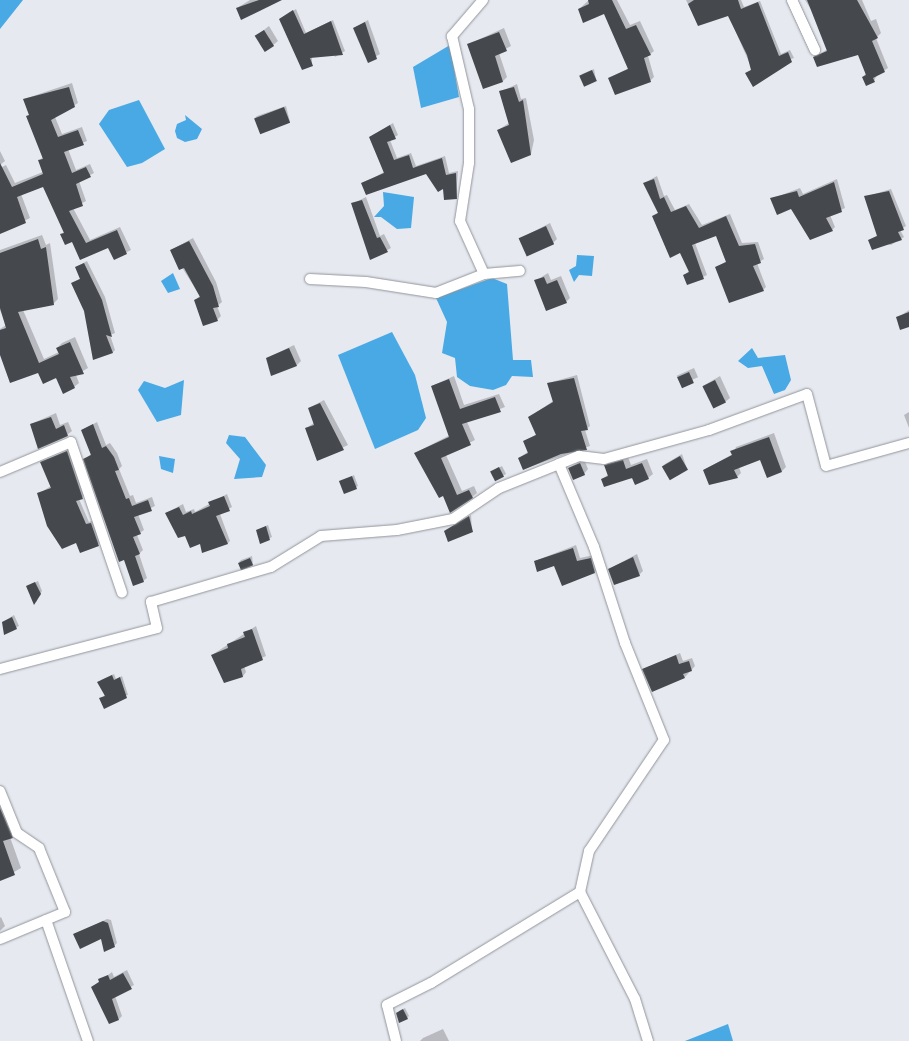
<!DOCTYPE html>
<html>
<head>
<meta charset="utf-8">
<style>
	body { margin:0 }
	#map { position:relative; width:909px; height:1041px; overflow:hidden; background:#e6e9f0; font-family:Lato,sans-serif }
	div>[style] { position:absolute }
	.water>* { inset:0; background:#48a9e4 }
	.shadow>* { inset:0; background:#0003; transform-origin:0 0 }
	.building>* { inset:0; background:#45484d; transform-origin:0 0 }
	.roads { filter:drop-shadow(0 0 1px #91949a) drop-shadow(0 0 1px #91949a) }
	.street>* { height:10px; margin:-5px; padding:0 5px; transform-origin:5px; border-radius:5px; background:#fff }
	span { translate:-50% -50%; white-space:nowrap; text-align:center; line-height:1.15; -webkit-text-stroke:4px #f3f7fd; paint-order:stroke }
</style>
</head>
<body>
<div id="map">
	<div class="water">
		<div style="clip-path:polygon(0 0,23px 0,0 29px)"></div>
		<div style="clip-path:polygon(450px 45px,459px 97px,421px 108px,413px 67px)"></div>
		<div style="clip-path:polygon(139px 100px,165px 149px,142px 163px,127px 167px,99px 124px,109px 110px)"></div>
		<div style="clip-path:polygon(185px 115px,202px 129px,197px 139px,185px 142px,177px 138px,175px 131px,177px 124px,186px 120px)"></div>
		<div style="clip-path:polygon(383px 192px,414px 197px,411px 228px,397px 229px,381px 217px,374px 217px,384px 206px)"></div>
		<div style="clip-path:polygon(577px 255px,594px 256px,592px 276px,579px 275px,574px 282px,569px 270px,576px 266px)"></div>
		<div style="clip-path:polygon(173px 273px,180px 289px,168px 293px,161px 281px)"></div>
		<div style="clip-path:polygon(492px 278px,507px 284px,513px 360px,531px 360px,533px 377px,512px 376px,506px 385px,493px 390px,470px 386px,457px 377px,455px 358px,442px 353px,447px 322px,436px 298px)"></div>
		<div style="clip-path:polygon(392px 332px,415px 375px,426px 418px,418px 430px,375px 449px,338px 355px)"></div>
		<div style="clip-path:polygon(752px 348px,758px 358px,785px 355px,791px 380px,785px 390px,774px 394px,762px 366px,748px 368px,738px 361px)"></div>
		<div style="clip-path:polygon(184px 380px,181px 415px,157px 422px,138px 390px,144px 381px,165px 388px)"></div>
		<div style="clip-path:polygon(229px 435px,245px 437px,266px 465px,262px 477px,234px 479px,240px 459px,226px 443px)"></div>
		<div style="clip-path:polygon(159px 456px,175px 459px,173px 473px,161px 469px)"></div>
		<div style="clip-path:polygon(728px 1024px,733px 1041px,685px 1041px)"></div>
	</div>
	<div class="shadow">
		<div style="clip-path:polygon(250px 0,277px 0,237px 8px)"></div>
		<div style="clip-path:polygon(589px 0,617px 0,630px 25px,640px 21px,654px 51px,648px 56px,654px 77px,650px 81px,609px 78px,629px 68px,605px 13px,579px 9px)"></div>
		<div style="clip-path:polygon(686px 0,741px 0,744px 7px,760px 1px,781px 54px,790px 50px,794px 58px,747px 73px,752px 69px,728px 14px,698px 25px)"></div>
		<div style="clip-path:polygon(805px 0,862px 0,871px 21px,876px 19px,881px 33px,876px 38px,888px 68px,877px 75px,874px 81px,863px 77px,866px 73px,858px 54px,814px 57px,828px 49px,821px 25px)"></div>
		<div style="clip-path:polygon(296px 9px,306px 33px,333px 20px,345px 51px,335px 57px,334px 54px,312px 56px,312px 66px,283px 17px)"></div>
		<div style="clip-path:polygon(368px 20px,380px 54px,368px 61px,354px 28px)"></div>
		<div style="clip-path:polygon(269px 26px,278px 41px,266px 51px,256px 36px)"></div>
		<div style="clip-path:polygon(504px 28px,511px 46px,499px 53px,507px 77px,502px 82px,469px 44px)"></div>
		<div style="clip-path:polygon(594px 69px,596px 80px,580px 76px,582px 74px)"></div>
		<div style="clip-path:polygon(72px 83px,78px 103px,55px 117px,62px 134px,82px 127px,87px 141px,68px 149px,76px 170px,90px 164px,94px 173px,79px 181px,86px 201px,73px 208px,90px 240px,120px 227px,131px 250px,115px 258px,109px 247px,80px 259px,73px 240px,61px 235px,64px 232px,44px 185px,21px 194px,30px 218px,0 233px,0 168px,6px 165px,15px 183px,43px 172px,39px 161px,43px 157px,24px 99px)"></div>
		<div style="clip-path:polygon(517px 84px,521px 99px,526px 98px,534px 140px,531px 154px,498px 130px,509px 123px,500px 92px)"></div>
		<div style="clip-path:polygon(286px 106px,290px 122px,255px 118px,257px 116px)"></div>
		<div style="clip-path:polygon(393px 123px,398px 135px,390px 140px,397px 158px,411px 153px,416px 166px,445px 156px,449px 173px,458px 171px,456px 198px,427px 173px,362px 184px,384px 172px,370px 137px)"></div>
		<div style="clip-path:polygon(0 151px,5px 161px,0 165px)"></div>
		<div style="clip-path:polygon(657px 176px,664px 196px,667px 195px,675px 210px,689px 204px,702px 225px,730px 214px,742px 243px,758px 242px,764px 259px,757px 263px,766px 287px,763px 290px,717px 267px,727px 261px,717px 235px,695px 243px,707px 275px,688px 284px,685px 275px,689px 271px,681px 252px,653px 217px,659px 212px,644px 183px)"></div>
		<div style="clip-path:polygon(837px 179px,845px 208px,830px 215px,835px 227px,832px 230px,771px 199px,800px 188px,803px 194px)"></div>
		<div style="clip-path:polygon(891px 189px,906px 226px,900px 230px,904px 237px,891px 245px,869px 240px,878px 235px,865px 197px)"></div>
		<div style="clip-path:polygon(366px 197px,380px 236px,384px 234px,391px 248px,371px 259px,352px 204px)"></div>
		<div style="clip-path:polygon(550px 223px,557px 239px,553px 243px,519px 239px)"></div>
		<div style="clip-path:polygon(42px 235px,46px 245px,50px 243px,58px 299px,53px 304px,23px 310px,44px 359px,59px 352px,57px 348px,62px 343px,75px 337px,88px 368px,76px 375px,79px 383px,74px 387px,0 352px,0 329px,6px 325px,0 310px,0 250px)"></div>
		<div style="clip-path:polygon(193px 238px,216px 282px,222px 302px,217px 306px,221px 316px,217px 320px,195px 300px,200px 296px,171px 250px)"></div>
		<div style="clip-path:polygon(87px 261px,105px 297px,115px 333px,110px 335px,115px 350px,112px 353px,72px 283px,81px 278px,76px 267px)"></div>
		<div style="clip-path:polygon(548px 273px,551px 280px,561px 276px,570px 298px,566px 302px,535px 281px)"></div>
		<div style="clip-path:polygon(909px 310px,909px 325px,897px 318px)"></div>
		<div style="clip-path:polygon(294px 345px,301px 361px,296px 366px,267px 358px)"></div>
		<div style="left:694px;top:368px;width:10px;height:19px;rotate:66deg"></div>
		<div style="clip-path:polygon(577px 375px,590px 426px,585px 430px,590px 446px,524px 469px,519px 458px,529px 451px,524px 441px,537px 434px,530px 417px,553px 401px,548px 383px)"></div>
		<div style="clip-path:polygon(454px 376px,464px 405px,499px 394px,505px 407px,467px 422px,475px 440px,446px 455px,462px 491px,474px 486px,477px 493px,472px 497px,444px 495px,415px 453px,450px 435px,432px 386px)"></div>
		<div style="clip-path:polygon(720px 376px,730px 398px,725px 402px,703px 386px)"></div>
		<div style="clip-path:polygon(324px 400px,348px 445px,317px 460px,306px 428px,314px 423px,309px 408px)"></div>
		<div style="clip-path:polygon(909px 412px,909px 428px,904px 415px)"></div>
		<div style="clip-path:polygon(56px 413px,60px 425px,68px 422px,72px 431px,67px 435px,31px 424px)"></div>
		<div style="clip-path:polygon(97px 422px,106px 445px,110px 443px,117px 453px,122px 466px,119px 469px,130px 496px,133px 495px,136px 503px,152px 497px,155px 506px,138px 514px,144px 530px,137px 535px,143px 550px,139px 554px,147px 578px,143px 581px,85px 459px,91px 454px,83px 430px)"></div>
		<div style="clip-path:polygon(774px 433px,786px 467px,782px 471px,767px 477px,761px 459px,739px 467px,741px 473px,737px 477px,704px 470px,733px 454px,736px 447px)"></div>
		<div style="clip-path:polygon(70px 449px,86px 495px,79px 499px,89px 522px,94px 520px,102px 542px,81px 552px,77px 542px,38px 494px,51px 486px,42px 462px)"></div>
		<div style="clip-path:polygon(682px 454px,687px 469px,663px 466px,665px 464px)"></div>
		<div style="clip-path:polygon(628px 457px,631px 465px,647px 459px,653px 474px,648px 478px,602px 479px,609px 474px,606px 466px,610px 461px)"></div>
		<div style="clip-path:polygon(584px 459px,588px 469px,584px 474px,569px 468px)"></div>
		<div style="left:502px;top:466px;width:9px;height:12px;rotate:63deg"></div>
		<div style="clip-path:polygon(354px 475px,358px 486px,345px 493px,340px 482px)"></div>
		<div style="clip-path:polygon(227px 494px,232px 507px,220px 514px,230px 541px,227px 544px,201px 543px,185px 534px,166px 513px,183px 504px,186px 512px,194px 509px,195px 512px)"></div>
		<div style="clip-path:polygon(471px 515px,472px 531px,447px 530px)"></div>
		<div style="clip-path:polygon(268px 525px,272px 537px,261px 542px,257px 530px)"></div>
		<div style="clip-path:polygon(576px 545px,580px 558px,594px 555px,598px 568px,595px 572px,563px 584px,555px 565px,535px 561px)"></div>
		<div style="clip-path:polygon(637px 554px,643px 571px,639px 575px,609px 569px)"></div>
		<div style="clip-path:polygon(252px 556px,253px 565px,239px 562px,241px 560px)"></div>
		<div style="clip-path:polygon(38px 581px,42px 591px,36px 602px,27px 586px)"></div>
		<div style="clip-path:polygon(14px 615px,19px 626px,5px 633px,3px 622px)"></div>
		<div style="clip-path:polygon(256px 626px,266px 656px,244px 666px,246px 672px,243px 676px,225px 682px,212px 655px)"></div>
		<div style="clip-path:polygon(680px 653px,683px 661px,692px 658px,695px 666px,685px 677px,644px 669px)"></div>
		<div style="clip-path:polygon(114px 674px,116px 679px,122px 676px,128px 695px,100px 699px,105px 695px,101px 680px)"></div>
		<div style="clip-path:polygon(0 797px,18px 830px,10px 837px,21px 868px,0 880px)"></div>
		<div style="clip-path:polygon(1px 917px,5px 926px,0 931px,0 918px)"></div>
		<div style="clip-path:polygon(107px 919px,111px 920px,117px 943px,114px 946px,102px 938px,74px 935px)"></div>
		<div style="clip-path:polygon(127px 970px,134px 985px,115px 996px,122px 1016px,119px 1019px,92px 987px,112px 972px,114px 977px)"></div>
		<div style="clip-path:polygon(405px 1008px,409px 1016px,407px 1018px,399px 1011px)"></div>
		<div style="clip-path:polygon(443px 1029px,449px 1041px,420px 1041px,423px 1038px)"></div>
	</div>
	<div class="building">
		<div style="clip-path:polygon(259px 0,282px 0,241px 20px,236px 8px)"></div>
		<div style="clip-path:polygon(588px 0,612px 0,626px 29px,636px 25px,651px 55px,644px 58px,651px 82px,615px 95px,608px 78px,628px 69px,604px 14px,583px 23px,578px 9px,589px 4px)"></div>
		<div style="clip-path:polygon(694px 0,738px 0,741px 9px,758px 2px,779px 56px,788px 52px,792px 62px,753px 87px,745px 73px,751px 70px,747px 55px,728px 16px,698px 26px,688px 4px)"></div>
		<div style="clip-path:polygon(807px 0,857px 0,878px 38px,872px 41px,885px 72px,873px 78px,875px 82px,866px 86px,862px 77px,866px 75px,858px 55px,817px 67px,813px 57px,827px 51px)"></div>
		<div style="clip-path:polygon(293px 10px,304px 34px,331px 21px,343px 55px,310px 58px,313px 66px,302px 70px,279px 19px)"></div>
		<div style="clip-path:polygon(365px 22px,377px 59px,368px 63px,353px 28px)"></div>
		<div style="left:264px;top:30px;width:19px;height:11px;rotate:58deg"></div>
		<div style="clip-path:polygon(499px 32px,507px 51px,495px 56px,503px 82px,483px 89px,467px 44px)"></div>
		<div style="left:592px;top:70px;width:12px;height:14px;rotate:66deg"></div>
		<div style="clip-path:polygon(69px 87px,75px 107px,51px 120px,58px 137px,78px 130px,84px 145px,64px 152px,72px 173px,86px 167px,91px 177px,76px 184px,83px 206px,69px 211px,86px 243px,117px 230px,127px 254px,114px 260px,108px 248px,80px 260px,72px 242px,65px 245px,60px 234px,64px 233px,43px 187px,17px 197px,26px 223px,0 234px,0 163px,12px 187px,43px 174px,38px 160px,43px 159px,26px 116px,29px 115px,23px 99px)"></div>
		<div style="clip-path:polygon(514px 87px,519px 102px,523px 100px,531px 155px,511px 163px,497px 130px,509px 125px,499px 91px)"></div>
		<div style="left:284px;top:107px;width:17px;height:32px;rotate:69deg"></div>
		<div style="clip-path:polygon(390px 125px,396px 139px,387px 142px,394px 160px,409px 155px,413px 168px,442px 158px,446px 175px,456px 173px,457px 199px,444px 200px,443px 189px,438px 192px,426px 174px,366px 195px,361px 183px,384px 173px,369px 137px)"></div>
		<div style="clip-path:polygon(654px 179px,660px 199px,664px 197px,671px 212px,686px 206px,699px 228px,726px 216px,739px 246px,755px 244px,761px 263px,753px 266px,764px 291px,729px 303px,715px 267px,726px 262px,716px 236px,692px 245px,704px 279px,687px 285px,683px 275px,689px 272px,680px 253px,670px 258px,652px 216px,658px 213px,643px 183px)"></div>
		<div style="clip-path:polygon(834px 182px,842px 212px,826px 218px,833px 231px,810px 240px,791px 209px,777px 215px,770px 198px,797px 191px,799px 197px)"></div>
		<div style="clip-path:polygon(889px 191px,904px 230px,898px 232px,902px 240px,872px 250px,868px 240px,877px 236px,864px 196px)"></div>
		<div style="clip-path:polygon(362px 200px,377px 238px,380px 237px,388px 252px,370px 260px,351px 203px)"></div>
		<div style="left:546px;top:226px;width:20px;height:30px;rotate:66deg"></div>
		<div style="clip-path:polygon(38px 239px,41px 249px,46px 247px,54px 305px,18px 312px,39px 363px,59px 354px,56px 348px,70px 342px,84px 374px,70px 377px,75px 388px,63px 394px,56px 378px,43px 384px,38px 373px,10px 383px,0 355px,0 330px,6px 328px,0 308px,0 253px)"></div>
		<div style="clip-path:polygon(189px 241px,213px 286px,219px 307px,213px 308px,218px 321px,203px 326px,194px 300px,200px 297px,184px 268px,179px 270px,170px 250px)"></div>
		<div style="clip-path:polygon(84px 263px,102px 300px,112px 337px,106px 335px,113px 353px,93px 360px,84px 311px,71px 283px,80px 279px,75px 267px)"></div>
		<div style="clip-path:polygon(544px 277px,547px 284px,557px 280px,567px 303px,546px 311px,534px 280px)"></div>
		<div style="clip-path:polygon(909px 312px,909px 327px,900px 330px,896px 317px)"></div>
		<div style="clip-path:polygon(289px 348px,297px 366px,271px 376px,266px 358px)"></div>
		<div style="left:689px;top:372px;width:12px;height:13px;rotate:66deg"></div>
		<div style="clip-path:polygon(574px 378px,588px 430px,581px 431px,587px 450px,561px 454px,523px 470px,518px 458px,528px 453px,523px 441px,536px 435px,528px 417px,553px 402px,547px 383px)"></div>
		<div style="clip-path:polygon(449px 379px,460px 409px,495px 397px,501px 412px,462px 424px,471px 445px,441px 458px,457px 495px,469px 490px,473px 498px,450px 513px,443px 496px,439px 498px,414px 453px,449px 437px,431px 386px)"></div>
		<div style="left:715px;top:380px;width:25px;height:14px;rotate:64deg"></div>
		<div style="clip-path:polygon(320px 403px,344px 450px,317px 461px,305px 428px,314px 425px,308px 408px)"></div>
		<div style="clip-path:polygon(51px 417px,56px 429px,64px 425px,68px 436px,38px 449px,30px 424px)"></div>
		<div style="clip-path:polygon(93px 424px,102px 448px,106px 446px,114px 457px,119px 470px,115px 471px,126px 499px,129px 498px,132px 506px,148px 500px,152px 511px,134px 517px,141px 534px,133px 537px,140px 554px,135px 556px,144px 582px,133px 586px,124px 560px,119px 562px,83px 459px,91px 455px,81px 430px)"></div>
		<div style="clip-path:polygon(769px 437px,782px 472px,767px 478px,760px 460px,734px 470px,738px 478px,709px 485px,703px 470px,732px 455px,730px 451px)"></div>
		<div style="clip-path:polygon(67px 451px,83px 499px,76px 501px,86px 524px,91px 523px,99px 546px,80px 553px,76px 543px,62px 549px,47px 526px,37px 493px,51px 488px,40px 462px)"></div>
		<div style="left:680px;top:456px;width:16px;height:21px;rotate:60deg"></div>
		<div style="clip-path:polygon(623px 460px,626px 469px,642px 463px,649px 479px,635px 485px,632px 478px,604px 487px,601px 479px,608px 476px,604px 465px)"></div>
		<div style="left:580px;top:463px;width:13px;height:13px;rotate:67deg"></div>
		<div style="left:499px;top:467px;width:11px;height:10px;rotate:63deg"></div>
		<div style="left:352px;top:476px;width:14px;height:14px;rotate:69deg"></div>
		<div style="clip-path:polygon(224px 496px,230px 511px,216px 516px,228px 544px,202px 553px,200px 544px,190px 548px,185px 536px,178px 538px,165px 513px,179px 507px,183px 515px,191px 511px,192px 514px,210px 506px,208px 502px)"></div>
		<div style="clip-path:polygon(469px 516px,473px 532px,448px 542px,444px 531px)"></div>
		<div style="clip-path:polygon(266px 526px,270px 540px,260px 544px,256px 530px)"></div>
		<div style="clip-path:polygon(573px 548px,577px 561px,591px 558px,595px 573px,562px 586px,554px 566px,537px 572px,534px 561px)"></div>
		<div style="clip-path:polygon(633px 557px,640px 576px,614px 585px,608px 569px)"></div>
		<div style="left:250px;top:558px;width:8px;height:13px;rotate:67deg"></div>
		<div style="clip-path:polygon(35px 582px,41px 594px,34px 605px,26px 586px)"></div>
		<div style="clip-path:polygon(12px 617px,17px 629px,4px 635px,2px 622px)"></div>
		<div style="clip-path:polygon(252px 629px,263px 660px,241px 669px,243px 677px,224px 683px,211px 655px,228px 648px,227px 644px,245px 637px,243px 632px)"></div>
		<div style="clip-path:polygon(676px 655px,679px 664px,689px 661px,692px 671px,683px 674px,685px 678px,652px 692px,642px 669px)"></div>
		<div style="clip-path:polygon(112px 675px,114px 680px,120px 677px,127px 698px,104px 709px,99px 698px,105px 696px,97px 682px)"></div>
		<div style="clip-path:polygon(0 808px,13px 838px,3px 841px,15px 875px,0 881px)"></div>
		<div style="clip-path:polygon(103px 921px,108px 923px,115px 947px,104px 952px,101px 939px,80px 949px,73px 934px)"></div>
		<div style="clip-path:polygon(123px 973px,132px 989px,112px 999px,119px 1020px,109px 1024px,91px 987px,99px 982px,98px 979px,108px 975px,110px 980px)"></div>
		<div style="clip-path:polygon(403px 1009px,408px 1019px,399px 1023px,396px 1013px)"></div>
	</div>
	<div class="roads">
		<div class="street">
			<div style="left:483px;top:0;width:48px;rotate:130.7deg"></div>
			<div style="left:452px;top:36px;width:75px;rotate:76.9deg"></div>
			<div style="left:469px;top:109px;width:54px;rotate:90deg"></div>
			<div style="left:469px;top:163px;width:59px;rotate:98.8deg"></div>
			<div style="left:460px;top:221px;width:58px;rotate:65.6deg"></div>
			<div style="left:484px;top:274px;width:36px;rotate:-5deg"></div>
			<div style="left:792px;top:0;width:55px;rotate:65.3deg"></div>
			<div style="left:815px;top:50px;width:55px;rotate:-114.7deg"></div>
			<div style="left:310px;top:279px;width:56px;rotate:3.1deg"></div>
			<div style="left:366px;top:282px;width:71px;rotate:8.9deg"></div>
			<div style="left:436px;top:293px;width:52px;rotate:-21.6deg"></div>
			<div style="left:0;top:472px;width:77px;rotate:-22.9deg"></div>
			<div style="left:71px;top:442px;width:159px;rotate:71.3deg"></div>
			<div style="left:0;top:669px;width:162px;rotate:-14.6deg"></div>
			<div style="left:157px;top:628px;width:27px;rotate:-103deg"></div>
			<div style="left:151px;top:602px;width:125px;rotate:-16.3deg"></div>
			<div style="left:271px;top:567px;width:59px;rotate:-31.8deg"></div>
			<div style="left:321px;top:536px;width:76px;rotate:-4.5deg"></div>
			<div style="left:397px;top:530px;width:57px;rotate:-11.1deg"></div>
			<div style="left:453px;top:519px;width:55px;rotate:-34deg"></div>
			<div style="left:499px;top:488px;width:65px;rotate:-21.8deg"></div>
			<div style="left:0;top:791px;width:45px;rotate:68deg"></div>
			<div style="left:17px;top:833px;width:27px;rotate:34deg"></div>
			<div style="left:39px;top:848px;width:69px;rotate:67.9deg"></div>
			<div style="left:65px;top:912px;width:70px;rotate:157.4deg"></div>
			<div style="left:580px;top:892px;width:42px;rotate:-77.6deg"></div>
			<div style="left:589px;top:851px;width:134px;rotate:-56deg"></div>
			<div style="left:664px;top:740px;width:105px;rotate:-111.9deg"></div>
			<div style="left:625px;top:643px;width:101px;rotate:-107.9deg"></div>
			<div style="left:594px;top:547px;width:90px;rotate:-112.9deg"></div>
			<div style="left:559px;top:464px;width:22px;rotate:-22deg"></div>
			<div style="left:579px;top:456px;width:25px;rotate:7deg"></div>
			<div style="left:604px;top:459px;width:109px;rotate:-15.4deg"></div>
			<div style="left:709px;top:430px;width:104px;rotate:-20.2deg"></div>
			<div style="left:807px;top:394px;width:74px;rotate:75.2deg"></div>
			<div style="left:826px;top:466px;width:86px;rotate:-15.5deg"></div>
			<div style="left:46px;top:920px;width:128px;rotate:70.9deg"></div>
			<div style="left:396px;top:1041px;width:37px;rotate:-104deg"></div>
			<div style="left:387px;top:1005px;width:49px;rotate:-26.6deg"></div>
			<div style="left:431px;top:983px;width:175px;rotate:-31.4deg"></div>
			<div style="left:580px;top:892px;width:120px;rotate:62.8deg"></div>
			<div style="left:635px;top:999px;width:44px;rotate:72.8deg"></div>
		</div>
	</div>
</div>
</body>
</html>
